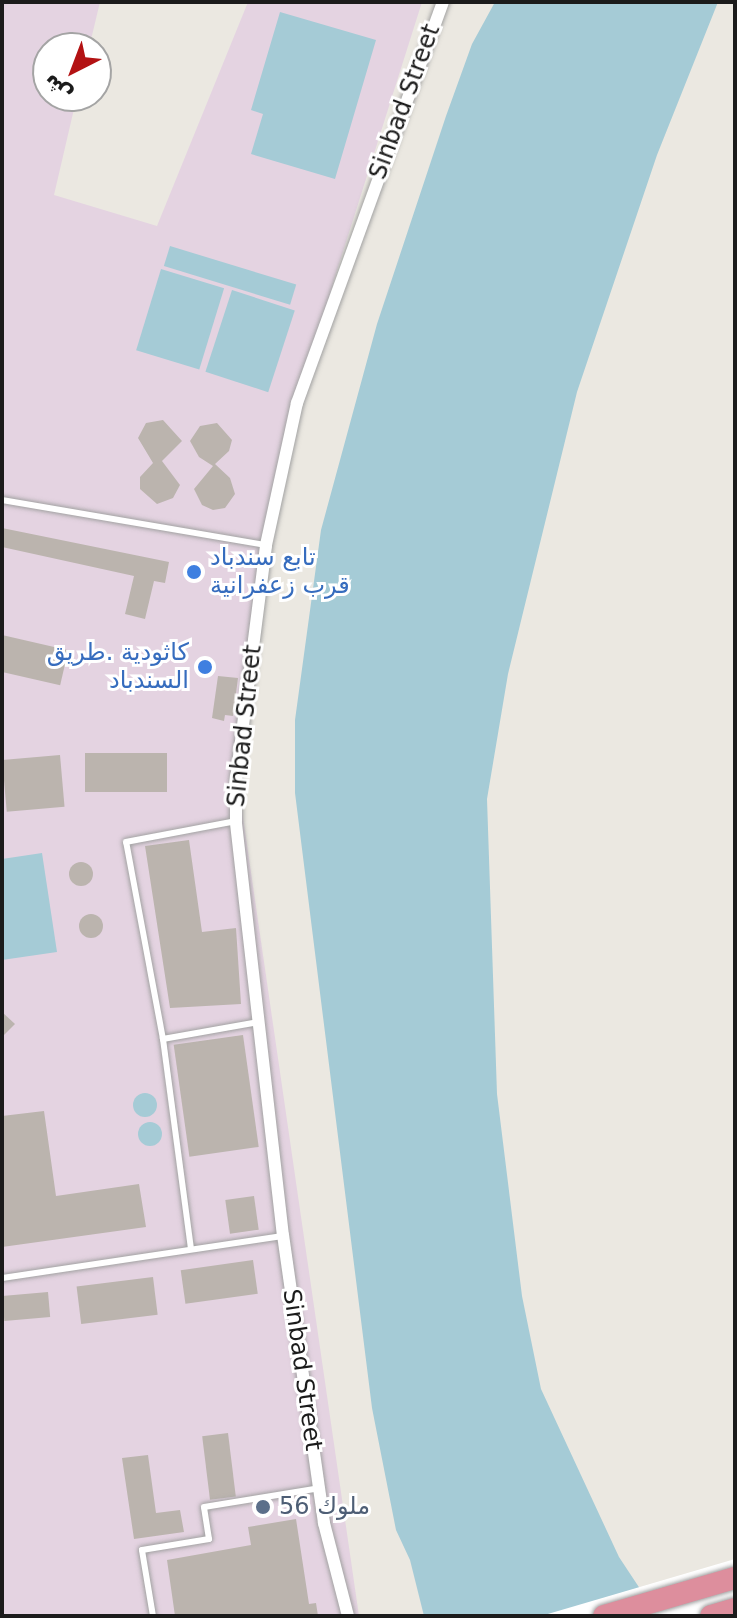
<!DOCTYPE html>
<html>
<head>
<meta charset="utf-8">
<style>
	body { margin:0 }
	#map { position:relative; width:737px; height:1618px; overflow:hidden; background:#ebe8e1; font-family:"DejaVu Sans",Cairo,sans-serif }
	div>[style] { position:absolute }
	.industrial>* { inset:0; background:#e4d3e1 }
	.water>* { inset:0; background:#a5cbd6; transform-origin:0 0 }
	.round { border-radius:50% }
	.pier>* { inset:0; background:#fff }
	.building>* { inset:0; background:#bbb4ae; transform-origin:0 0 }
	.roads { filter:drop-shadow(0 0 2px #a2a2a2) drop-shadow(0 0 2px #a2a2a2) }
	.service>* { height:6px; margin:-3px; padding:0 3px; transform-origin:3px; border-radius:3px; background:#fff }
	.minor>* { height:12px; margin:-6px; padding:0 6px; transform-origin:6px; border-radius:6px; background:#fff }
	.motorway>* { height:22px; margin:-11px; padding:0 11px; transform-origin:11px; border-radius:11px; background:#dd8e9d }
	.dots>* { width:22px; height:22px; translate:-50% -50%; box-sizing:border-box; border:4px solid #fff; border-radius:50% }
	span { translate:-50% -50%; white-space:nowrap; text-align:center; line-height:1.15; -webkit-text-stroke:6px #fff; paint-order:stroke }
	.street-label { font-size:24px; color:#1b1b1b }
	.shop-label { font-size:24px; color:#366cbe }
	.left { translate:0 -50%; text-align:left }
	.right { translate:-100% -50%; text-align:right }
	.service-label { font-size:24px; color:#4e5e75 }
	.frame { position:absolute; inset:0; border:4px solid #1b1b1b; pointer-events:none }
	.north { position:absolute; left:32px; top:32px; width:80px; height:80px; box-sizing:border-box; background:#fff; border:2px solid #a4a4a4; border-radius:50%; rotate:222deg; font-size:22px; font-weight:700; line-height:32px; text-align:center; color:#1b1b1b }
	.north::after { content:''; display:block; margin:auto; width:28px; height:36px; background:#b31213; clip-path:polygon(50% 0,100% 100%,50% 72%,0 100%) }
</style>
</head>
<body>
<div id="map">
	<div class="industrial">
		<div style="clip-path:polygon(2px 2px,100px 2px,89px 48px,48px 48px,48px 96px,77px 96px,54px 195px,157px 226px,248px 2px,422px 2px,334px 280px,270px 530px,237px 776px,359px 1616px,2px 1616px)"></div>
	</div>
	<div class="water">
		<div style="clip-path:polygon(495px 2px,718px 2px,657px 155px,577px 392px,508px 674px,487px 799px,497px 1094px,522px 1296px,541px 1389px,619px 1557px,658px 1616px,424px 1616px,410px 1560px,396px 1530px,372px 1408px,295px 793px,295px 720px,321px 530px,377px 324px,446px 116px,472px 44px)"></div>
		<div style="clip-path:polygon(280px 12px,376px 40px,335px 179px,251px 154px,263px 114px,251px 110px)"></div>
		<div style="left:170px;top:246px;width:132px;height:21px;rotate:17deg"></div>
		<div style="left:161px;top:269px;width:66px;height:85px;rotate:17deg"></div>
		<div style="left:232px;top:290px;width:66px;height:86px;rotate:18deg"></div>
		<div style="clip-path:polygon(42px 853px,57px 952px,2px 960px,2px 859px)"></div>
		<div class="round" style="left:133px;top:1093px;width:24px;height:24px"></div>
		<div class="round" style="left:138px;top:1122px;width:24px;height:24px"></div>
	</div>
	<div class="pier">
		<div style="clip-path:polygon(735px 1559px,735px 1616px,541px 1616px)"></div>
	</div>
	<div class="building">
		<div style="clip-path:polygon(163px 420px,182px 441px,162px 461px,180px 485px,173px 498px,157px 504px,140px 489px,140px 477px,153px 463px,138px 438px,146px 423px)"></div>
		<div style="clip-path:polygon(217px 423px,232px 440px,229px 451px,215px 464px,230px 478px,235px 494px,225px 508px,213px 510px,202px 505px,194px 489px,213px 466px,199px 457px,190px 441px,200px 426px)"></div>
		<div style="clip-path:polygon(2px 528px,169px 562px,165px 583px,154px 581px,145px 619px,125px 614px,134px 576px,2px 547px)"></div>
		<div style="left:2px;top:635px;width:68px;height:36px;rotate:13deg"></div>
		<div style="clip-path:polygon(218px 676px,238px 678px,233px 716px,225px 715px,224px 721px,212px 718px)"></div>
		<div style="left:85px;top:753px;width:82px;height:39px"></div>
		<div style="left:60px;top:755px;width:52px;height:58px;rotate:85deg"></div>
		<div style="clip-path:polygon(189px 840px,202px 932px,236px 928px,241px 1004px,170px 1008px,145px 846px)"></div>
		<div class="round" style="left:69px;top:862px;width:24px;height:24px"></div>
		<div class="round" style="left:79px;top:914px;width:24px;height:24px"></div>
		<div style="clip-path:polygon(2px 1012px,15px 1024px,2px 1037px)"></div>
		<div style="left:243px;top:1035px;width:113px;height:70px;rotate:82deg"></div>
		<div style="clip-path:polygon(44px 1111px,56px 1196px,139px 1184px,146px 1227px,2px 1247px,2px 1116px)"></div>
		<div style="left:254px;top:1196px;width:34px;height:29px;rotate:82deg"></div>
		<div style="left:253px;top:1260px;width:34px;height:73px;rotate:82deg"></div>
		<div style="left:153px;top:1277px;width:38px;height:77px;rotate:83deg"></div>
		<div style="left:48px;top:1292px;width:25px;height:46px;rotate:85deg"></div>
		<div style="left:228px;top:1433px;width:64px;height:26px;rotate:83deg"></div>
		<div style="clip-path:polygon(148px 1455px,156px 1513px,180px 1510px,184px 1532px,134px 1539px,122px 1458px)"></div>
		<div style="clip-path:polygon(296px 1519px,309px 1604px,316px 1603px,318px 1616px,175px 1616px,167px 1560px,251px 1545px,248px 1527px)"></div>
	</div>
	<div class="roads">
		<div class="service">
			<div style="left:2px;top:500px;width:268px;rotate:9.7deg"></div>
			<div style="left:163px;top:1039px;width:97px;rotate:-10.1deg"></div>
			<div style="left:191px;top:1249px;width:212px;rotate:-97.6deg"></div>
			<div style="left:163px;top:1039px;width:200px;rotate:-100.6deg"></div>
			<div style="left:126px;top:842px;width:112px;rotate:-10.8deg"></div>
			<div style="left:2px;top:1278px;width:284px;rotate:-8.5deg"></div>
			<div style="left:153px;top:1616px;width:67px;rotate:-99.5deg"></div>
			<div style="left:142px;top:1550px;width:68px;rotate:-9.3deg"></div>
			<div style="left:209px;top:1539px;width:32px;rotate:-99deg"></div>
			<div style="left:204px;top:1507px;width:118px;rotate:-9.3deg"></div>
		</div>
		<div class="minor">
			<div style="left:348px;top:1616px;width:96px;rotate:-104.5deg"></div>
			<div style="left:324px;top:1523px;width:290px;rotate:-98.1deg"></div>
			<div style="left:283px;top:1236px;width:418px;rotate:-96.5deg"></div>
			<div style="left:236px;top:821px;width:41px;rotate:-90deg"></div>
			<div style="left:236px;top:780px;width:237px;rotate:-82.7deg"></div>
			<div style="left:266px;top:545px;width:145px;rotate:-77.7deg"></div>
			<div style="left:297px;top:403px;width:427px;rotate:-70deg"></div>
		</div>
		<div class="motorway">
			<div style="left:604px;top:1616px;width:136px;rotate:-16.2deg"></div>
			<div style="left:711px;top:1616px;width:25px;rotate:-16deg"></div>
		</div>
	</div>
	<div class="dots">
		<div style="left:194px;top:572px;background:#3f7fe0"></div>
		<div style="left:205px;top:667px;background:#3f7fe0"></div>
		<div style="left:263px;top:1507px;background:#5c6f8a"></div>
	</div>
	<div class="street-label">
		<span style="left:405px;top:102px;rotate:-70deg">Sinbad Street</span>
		<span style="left:245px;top:726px;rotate:-84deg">Sinbad Street</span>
		<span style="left:302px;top:1370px;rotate:82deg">Sinbad Street</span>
	</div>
	<div class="shop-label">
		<span class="left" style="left:210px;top:572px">تابع سندباد<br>قرب زعفرانية</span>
		<span class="right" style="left:189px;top:667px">كاثودية .طريق<br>السندباد</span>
	</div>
	<div class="service-label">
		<span class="left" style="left:279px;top:1507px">ملوك 56</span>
	</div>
	<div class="frame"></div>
	<div class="north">ش</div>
</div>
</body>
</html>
